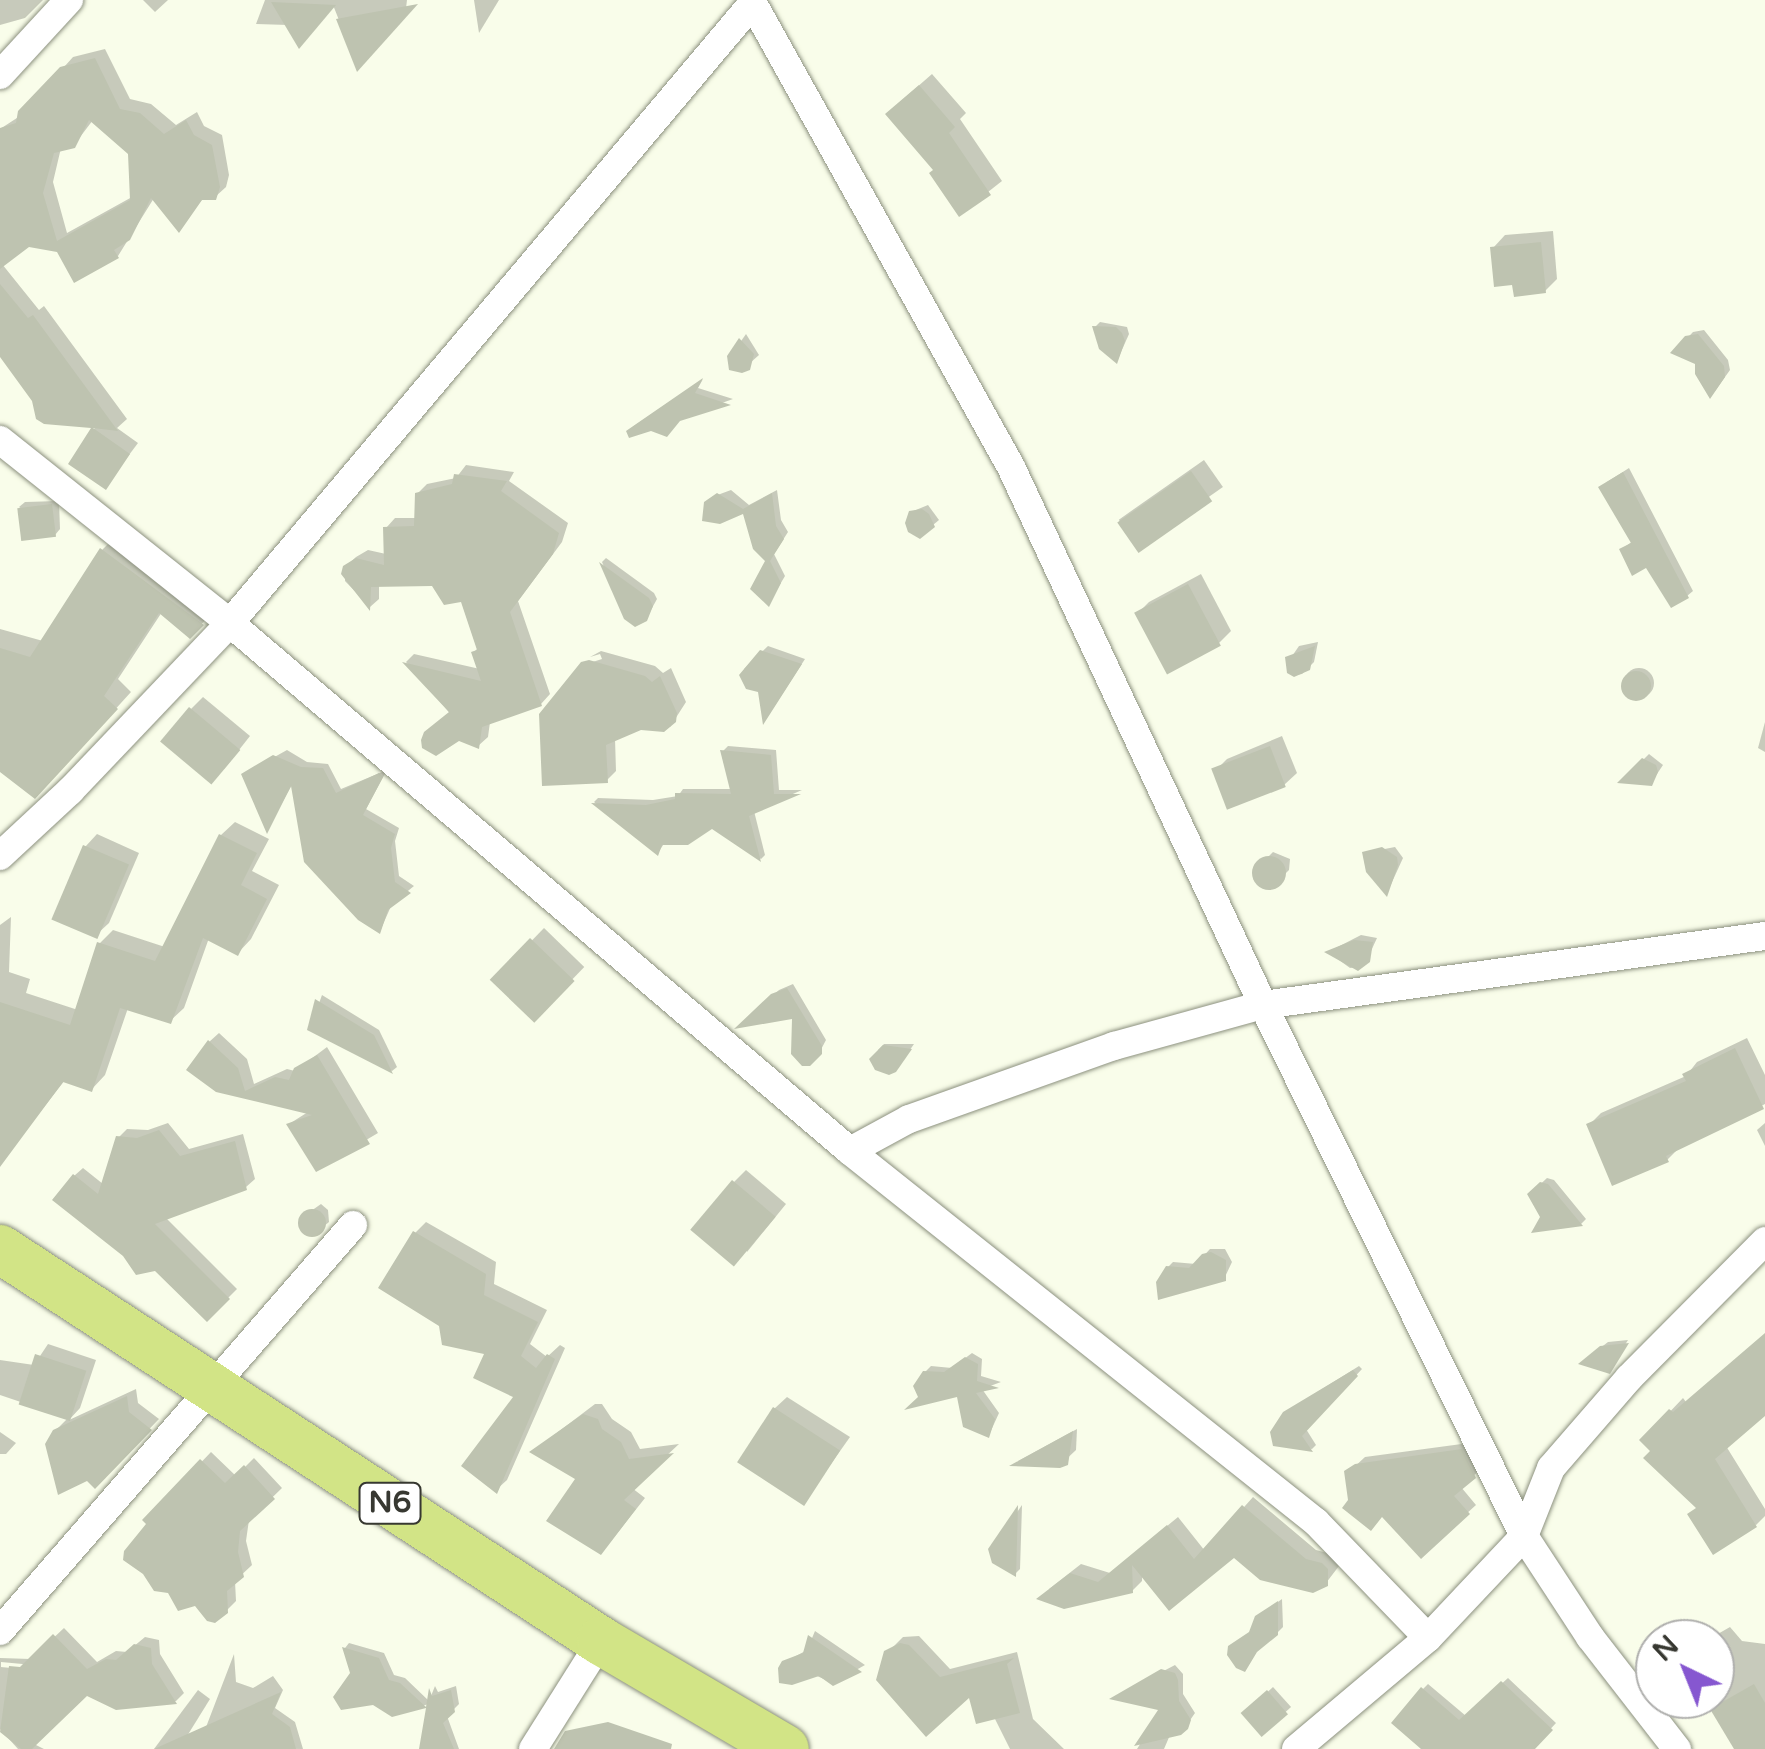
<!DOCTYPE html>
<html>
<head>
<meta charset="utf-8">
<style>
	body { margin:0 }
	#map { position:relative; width:1765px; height:1749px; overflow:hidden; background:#f9fdea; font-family:"Varela Round",sans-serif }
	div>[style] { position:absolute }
	.shadow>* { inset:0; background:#0003; transform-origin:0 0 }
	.round { border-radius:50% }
	.building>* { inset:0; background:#bec3b0; transform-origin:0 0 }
	.roads { filter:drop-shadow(0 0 2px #8c917f) drop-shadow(0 0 2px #8c917f) }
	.minor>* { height:28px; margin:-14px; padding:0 14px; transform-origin:14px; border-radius:14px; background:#fff }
	.trunk>* { height:48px; margin:-24px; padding:0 24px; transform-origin:24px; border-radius:24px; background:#d2e486 }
	span { translate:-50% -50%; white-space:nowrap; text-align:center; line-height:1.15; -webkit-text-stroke:10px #fff; paint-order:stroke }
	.shield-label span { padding:2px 8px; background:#fff; border:2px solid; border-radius:8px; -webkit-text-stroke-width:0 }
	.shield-label { font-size:30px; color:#373831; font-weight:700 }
	.north { position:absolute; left:1635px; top:1619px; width:100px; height:100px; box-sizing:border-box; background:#fff; border:2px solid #afafad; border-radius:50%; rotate:317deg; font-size:28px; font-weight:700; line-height:40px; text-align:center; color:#373831 }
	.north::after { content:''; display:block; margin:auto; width:35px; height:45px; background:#8657d0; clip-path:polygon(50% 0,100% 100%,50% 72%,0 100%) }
</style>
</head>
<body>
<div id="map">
	<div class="shadow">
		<div style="clip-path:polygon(0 0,43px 0,25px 18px,0 25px)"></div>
		<div style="clip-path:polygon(143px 0,168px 0,155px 12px)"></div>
		<div style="clip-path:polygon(265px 0,407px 0,405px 17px,358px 68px,333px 5px,288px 25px,256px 24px)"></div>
		<div style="clip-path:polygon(474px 0,499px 0,479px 33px)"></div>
		<div style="clip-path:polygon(evenodd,105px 49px,130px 99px,151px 104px,176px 125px,197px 112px,204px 126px,222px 135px,229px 175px,226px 187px,215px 197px,204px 197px,179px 229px,154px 198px,118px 256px,29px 244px,2px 264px,39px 310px,44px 306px,127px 419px,117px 428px,138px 443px,105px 487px,72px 464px,96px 426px,35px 400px,0 352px,0 129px,20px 116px,73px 57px,105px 49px,93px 120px,131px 153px,132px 197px,67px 233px,53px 182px,61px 148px,74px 145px,93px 120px)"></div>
		<div style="clip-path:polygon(932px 74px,966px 113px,960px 119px,1002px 181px,960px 214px,900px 102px)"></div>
		<div style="clip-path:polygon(1553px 231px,1557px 279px,1545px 291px,1515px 282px,1493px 248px,1505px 235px)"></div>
		<div style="clip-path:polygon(1100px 322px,1127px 327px,1129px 334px,1117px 361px,1095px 327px)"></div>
		<div style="clip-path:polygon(1704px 330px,1728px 360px,1730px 370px,1715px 391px,1697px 362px,1674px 352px,1693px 332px)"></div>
		<div style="clip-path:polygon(746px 334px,759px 355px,741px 371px,730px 357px)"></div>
		<div style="clip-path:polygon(703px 379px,698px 388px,733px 399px,680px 418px,634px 426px)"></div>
		<div style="left:1204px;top:460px;width:33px;height:104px;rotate:55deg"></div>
		<div style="clip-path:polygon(466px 465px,514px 472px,509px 481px,568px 523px,562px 542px,518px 601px,550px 694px,541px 704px,490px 722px,488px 737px,478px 746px,406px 662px,414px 654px,480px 669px,474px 652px,479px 647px,462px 599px,434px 583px,379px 584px,379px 599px,370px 607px,345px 581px,345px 567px,356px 557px,368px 550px,386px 554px,386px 528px,395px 518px,416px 518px,417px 494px,427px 484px,456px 478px)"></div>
		<div style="clip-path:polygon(1629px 468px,1693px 591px,1687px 596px,1622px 549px,1633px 541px,1607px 482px)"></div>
		<div style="clip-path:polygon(731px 490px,749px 505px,777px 490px,781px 520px,788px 532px,774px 554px,785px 576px,769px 603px,768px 561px,744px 511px,712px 497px)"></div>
		<div style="clip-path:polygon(59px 501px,60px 529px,55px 535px,19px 507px,25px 502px)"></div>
		<div style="clip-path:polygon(928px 505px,939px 520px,933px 525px,911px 512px)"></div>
		<div style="clip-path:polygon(117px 535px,217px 608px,190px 636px,162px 612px,118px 679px,131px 692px,50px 781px,0 768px,0 629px,43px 641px,102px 550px)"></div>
		<div style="clip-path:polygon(606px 558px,654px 593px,657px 599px,646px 619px,626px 617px,602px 562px)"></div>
		<div style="clip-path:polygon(1201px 574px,1231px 631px,1219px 643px,1137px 614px,1149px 602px)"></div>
		<div style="clip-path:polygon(1318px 642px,1314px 662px,1302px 674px,1295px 675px,1286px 665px,1299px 646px)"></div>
		<div style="clip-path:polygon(768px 646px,805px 659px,768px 716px,761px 690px,743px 681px,744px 669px)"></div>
		<div style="clip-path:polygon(601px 651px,655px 666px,663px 673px,671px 668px,686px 702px,670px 727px,641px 727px,615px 738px,616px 771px,606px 781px,583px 665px,602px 659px,600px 654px,590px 657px)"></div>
		<div class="round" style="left:1624px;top:668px;width:30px;height:30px"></div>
		<div style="clip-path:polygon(203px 697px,250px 736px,224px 769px,191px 709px)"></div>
		<div style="clip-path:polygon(1765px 722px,1765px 752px,1758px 748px)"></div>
		<div style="clip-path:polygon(1282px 736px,1297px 773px,1284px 785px,1215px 771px,1227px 759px)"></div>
		<div style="clip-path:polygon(728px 746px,776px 750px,779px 790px,802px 790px,754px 811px,765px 855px,761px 859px,712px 826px,665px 842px,658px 853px,594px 802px,598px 798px,653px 800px,678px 796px,683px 789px,733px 789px,723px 751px)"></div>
		<div style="clip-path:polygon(287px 750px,307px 762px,328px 764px,341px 789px,387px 770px,366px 809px,399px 828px,395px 841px,399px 876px,414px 886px,392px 904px,380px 931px,293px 783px,267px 830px,244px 774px)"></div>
		<div style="clip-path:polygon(1649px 754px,1663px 765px,1651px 783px,1622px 781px)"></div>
		<div style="clip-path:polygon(235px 822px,269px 839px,252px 871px,279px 885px,251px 939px,238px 953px,209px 938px,184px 1008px,170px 1021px,128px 1008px,105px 1075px,92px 1089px,65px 1080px,12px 1148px,0 1139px,0 925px,11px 917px,9px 972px,30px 979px,26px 993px,78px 1010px,99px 944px,113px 930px,165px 947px,221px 835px)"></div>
		<div style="clip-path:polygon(97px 834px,139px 853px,109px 923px,96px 935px,85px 847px)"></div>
		<div style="clip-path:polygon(1395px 847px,1403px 858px,1387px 893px,1364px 853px)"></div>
		<div style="clip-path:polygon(1273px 852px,1290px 859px,1289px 870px,1272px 887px,1265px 887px,1259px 883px,1256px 869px)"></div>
		<div style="left:544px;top:928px;width:56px;height:73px;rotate:44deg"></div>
		<div style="clip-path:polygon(1361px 935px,1377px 938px,1364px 966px,1350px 968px,1328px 952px)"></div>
		<div style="clip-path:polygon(793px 984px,826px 1040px,816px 1059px,795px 1016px,741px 1025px,779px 990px)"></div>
		<div style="clip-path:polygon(322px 995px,379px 1030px,397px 1067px,392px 1071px,310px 1028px)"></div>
		<div style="clip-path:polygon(219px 1033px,247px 1059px,254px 1084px,287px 1069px,295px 1071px,327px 1047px,378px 1133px,317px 1169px,289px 1124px,308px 1112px,217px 1089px,209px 1042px)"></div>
		<div style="clip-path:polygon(1747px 1038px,1765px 1075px,1765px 1104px,1680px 1147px,1667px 1160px,1589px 1125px,1601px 1113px,1686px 1076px,1697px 1062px)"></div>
		<div style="clip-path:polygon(884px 1044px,914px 1044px,901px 1063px,878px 1050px)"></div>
		<div style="clip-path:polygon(168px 1123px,189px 1149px,243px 1134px,255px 1179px,246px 1187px,165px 1217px,237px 1289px,207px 1319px,74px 1176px,83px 1168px,103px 1184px,118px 1138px,127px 1129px,148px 1130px)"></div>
		<div style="clip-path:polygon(1765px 1123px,1765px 1146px,1757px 1130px)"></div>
		<div style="clip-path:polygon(746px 1170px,786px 1204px,747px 1252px,734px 1182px)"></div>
		<div style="clip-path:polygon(1547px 1178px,1554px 1180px,1586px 1219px,1581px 1224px,1536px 1230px,1543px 1217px,1530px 1194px)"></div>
		<div style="clip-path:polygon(321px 1204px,328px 1210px,329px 1222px,312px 1236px,307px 1234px,301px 1218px)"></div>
		<div style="clip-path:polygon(426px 1222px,496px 1262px,494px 1284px,547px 1310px,530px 1344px,547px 1357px,560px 1345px,565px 1348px,507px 1480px,496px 1490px,517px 1397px,415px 1233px)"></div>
		<div style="clip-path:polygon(1210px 1249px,1225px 1249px,1232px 1262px,1224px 1279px,1168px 1267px,1173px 1262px,1196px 1264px)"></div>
		<div style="clip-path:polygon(1765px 1334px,1765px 1413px,1726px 1446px,1765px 1509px,1765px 1516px,1756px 1525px,1698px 1507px,1643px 1440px,1683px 1398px,1686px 1402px)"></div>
		<div style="clip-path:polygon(1628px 1340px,1610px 1369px,1586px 1359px,1608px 1342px)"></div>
		<div style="clip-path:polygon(48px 1344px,96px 1360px,80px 1408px,69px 1420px,136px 1389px,138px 1403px,159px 1419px,95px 1485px,55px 1431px,68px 1418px,0 1395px,0 1360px,34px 1365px)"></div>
		<div style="clip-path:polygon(972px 1353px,982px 1359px,981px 1376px,1001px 1382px,982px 1389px,999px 1413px,989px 1435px,959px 1394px,920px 1397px,925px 1372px,931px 1366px,952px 1368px)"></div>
		<div style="clip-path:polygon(1359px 1366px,1362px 1369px,1306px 1429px,1316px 1445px,1312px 1449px,1275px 1444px,1292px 1408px)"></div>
		<div style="clip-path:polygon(787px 1397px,850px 1437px,804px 1502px,774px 1409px)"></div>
		<div style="clip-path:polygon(595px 1404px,602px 1404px,612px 1419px,631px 1432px,640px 1449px,679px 1444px,632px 1488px,645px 1498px,611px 1541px,579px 1478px,533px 1451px)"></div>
		<div style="clip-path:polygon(1077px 1429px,1076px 1450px,1059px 1466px,1018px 1461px)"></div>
		<div style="clip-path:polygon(0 1432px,16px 1443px,6px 1454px,0 1454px)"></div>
		<div style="clip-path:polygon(1469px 1443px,1482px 1468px,1461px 1487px,1476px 1505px,1421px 1555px,1383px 1514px,1350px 1501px,1351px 1470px,1365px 1457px)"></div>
		<div style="clip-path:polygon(211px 1452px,236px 1476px,254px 1458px,282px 1488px,249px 1520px,246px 1541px,252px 1565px,235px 1581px,236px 1601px,226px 1611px,146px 1520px)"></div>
		<div style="clip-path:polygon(1253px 1497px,1316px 1550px,1331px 1554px,1339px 1566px,1326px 1583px,1234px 1555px,1142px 1573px,1142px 1581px,1132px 1591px,1049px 1589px,1081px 1564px,1110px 1573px,1178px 1517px,1205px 1551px)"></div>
		<div style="clip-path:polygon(1022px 1505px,1020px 1569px,1015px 1574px,991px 1550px)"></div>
		<div style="clip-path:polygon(1282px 1599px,1283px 1627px,1277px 1633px,1253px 1630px,1264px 1612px)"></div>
		<div style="clip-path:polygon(1730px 1627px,1742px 1641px,1765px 1644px,1765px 1749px,1736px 1749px,1707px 1699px,1715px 1699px,1715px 1639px,1709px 1639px)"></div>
		<div style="clip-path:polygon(evenodd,64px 1628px,97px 1662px,116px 1651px,127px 1652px,145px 1637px,159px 1640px,160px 1654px,184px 1693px,176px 1701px,117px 1707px,86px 1693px,34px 1744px,44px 1749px,18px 1749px,0 1729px,0 1658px,31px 1659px,64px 1628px,1px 1662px,33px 1665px,32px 1670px,1px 1667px,1px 1662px)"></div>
		<div style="clip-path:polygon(815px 1631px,865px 1665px,833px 1683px,785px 1662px,807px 1650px)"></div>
		<div style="clip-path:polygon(919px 1636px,950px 1669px,1017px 1652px,1033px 1719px,1064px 1749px,1010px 1749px,994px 1717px,971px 1693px,887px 1653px,903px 1637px)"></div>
		<div style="clip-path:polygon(349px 1643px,384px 1653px,394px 1675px,405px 1678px,429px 1701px,435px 1686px,438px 1692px,456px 1686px,459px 1704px,447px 1716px,459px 1749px,422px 1749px,429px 1704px,392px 1714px,352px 1673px,345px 1648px)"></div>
		<div style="clip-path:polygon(234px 1654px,236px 1682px,253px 1688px,273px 1676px,283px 1690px,275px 1708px,295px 1722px,303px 1749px,198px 1748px)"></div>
		<div style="clip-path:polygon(1175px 1665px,1183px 1674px,1183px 1694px,1195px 1713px,1186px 1726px,1170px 1735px,1164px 1749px,1137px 1749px,1162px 1709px,1114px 1697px)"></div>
		<div style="clip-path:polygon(1508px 1678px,1556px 1723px,1532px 1749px,1423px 1749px,1423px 1689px,1428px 1684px,1466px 1716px)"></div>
		<div style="left:1273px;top:1687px;width:27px;height:39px;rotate:48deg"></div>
		<div style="clip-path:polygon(198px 1690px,210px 1699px,179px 1749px,154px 1749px)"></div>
	</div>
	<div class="building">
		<div style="clip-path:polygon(271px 2px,336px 5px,299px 49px)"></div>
		<div style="clip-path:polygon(418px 4px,357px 72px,336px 19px)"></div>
		<div style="clip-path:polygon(evenodd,95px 58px,120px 109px,140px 113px,164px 134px,186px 120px,194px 135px,212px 145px,220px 187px,216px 200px,202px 200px,179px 233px,151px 198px,130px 240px,114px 250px,119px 258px,74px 283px,57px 252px,29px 247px,0 269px,0 128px,16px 123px,18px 111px,60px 67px,95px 58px,89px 120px,128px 154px,130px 200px,57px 241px,43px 193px,54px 153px,75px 148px,89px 120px)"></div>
		<div style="clip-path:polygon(919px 85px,955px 127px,949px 133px,991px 195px,959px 217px,929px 173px,933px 170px,885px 114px)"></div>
		<div style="clip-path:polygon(1541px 242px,1546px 293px,1514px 297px,1512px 285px,1494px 287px,1490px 247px)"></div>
		<div style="clip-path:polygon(0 284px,28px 318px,33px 315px,118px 431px,93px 428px,130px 454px,106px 490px,68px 464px,91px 428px,44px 424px,36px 419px,32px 401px,0 357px)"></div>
		<div style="clip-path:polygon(1092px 326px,1116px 327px,1122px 333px,1125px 341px,1117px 364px,1099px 349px)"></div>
		<div style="clip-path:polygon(1698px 334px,1724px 366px,1725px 377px,1710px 399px,1695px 374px,1695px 364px,1670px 353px,1685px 336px)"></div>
		<div style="clip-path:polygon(739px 338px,754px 354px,750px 370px,742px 373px,729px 370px,727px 356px)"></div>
		<div style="clip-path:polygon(703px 378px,695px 393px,731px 405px,680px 421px,667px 437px,651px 431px,629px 438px,626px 431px)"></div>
		<div style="left:1191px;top:471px;width:37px;height:90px;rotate:55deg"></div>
		<div style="clip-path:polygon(1623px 472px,1689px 598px,1671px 608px,1646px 568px,1632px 576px,1619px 549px,1631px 543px,1598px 487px)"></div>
		<div style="clip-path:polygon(454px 474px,507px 481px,501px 491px,559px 533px,553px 554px,510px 612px,542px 706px,482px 727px,479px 749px,459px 741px,436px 756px,422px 748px,421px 740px,424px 732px,449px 712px,402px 662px,481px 681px,471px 652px,477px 650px,461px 602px,444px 605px,432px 586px,371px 587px,370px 611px,341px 574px,343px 566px,356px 558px,384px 565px,383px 527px,414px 526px,415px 493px,452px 484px)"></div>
		<div style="clip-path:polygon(717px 493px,743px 509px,772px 493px,776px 526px,784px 539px,770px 561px,781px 583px,769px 607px,750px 589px,765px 561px,753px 549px,743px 514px,720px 524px,702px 521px,704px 502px)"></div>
		<div style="left:52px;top:504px;width:33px;height:35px;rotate:83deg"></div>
		<div style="clip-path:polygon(922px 509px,929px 514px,935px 527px,920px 539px,908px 532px,905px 523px,909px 511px)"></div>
		<div style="clip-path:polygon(100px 548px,204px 625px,190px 639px,159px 613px,104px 696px,118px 709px,35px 799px,0 772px,0 648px,30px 657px)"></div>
		<div style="clip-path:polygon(599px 562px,649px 598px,653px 606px,647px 621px,635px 627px,624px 619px)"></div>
		<div style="left:1188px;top:584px;width:70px;height:61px;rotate:62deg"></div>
		<div style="clip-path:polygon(1315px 646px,1310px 670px,1294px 677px,1287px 673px,1285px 657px)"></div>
		<div style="clip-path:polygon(760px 650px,802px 664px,763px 725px,758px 692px,746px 689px,739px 675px)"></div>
		<div style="clip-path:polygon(589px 660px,645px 676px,652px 682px,660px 676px,677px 713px,676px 722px,664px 732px,641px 730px,606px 745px,608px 783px,542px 786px,539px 714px,581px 662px)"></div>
		<div class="round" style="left:1621px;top:671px;width:30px;height:30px"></div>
		<div style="left:189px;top:707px;width:67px;height:45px;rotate:40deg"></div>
		<div style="left:1270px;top:746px;width:44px;height:63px;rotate:69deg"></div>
		<div style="clip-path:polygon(720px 750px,771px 755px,774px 794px,801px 794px,749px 816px,761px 862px,712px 829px,688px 845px,662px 845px,658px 856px,591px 803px,646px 805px,675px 799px,675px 793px,731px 794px)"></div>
		<div style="clip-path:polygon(273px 755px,301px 767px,323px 768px,336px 793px,379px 773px,383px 777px,363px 815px,395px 834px,391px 848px,395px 882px,411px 893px,388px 910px,380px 934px,358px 920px,304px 862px,291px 786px,267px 834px,241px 774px)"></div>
		<div style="clip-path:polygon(1642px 758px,1656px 765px,1658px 772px,1652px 786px,1617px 783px)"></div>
		<div style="clip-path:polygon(219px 834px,257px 853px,241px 885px,267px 899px,238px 956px,203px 938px,171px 1024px,120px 1008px,92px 1092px,63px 1082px,0 1167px,0 1002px,70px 1025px,97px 942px,155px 961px)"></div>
		<div style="left:83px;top:845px;width:50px;height:81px;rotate:23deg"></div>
		<div style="clip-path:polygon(1382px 847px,1397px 857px,1398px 865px,1387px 897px,1366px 872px,1362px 852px)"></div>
		<div class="round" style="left:1252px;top:856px;width:34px;height:34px"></div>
		<div style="left:530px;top:938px;width:62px;height:58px;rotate:44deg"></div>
		<div style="clip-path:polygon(1354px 940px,1373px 942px,1370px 962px,1358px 971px,1324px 952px)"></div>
		<div style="clip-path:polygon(787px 988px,822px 1046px,822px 1054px,810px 1066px,802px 1066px,791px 1054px,792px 1019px,734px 1029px,771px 994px)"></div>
		<div style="clip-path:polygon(315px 999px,374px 1035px,393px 1074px,307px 1030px)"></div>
		<div style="clip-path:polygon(208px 1040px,238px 1068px,245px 1091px,275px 1077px,289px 1080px,294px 1068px,317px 1055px,370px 1144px,316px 1172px,286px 1124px,312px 1115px,216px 1092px,186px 1070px)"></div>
		<div style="clip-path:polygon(883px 1045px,912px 1049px,896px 1072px,889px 1075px,875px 1070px,869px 1059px)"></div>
		<div style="clip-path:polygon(1735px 1048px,1764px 1109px,1666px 1156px,1669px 1162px,1612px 1186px,1586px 1124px,1686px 1081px,1682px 1074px)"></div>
		<div style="clip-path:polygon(159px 1130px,180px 1156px,235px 1141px,247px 1190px,155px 1224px,230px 1299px,207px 1322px,155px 1271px,136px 1275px,123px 1256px,52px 1200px,73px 1174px,98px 1194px,116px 1136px,137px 1138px)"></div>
		<div style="left:732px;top:1180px;width:57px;height:65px;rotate:40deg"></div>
		<div style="clip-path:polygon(1540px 1182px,1548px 1184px,1583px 1226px,1531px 1233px,1540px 1217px,1527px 1194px)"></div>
		<div class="round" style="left:298px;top:1209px;width:28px;height:28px"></div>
		<div style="clip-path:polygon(413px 1231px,486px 1274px,484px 1295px,538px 1322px,521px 1356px,536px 1368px,547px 1354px,555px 1359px,497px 1494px,461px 1466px,513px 1397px,473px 1378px,484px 1354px,442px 1345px,439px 1326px,378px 1288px)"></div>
		<div style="clip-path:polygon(1211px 1252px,1226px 1260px,1226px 1281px,1158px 1300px,1156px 1282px,1166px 1266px,1189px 1268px,1202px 1254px)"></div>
		<div style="clip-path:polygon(1765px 1333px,1765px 1416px,1715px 1459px,1757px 1527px,1713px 1555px,1687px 1514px,1696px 1508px,1643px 1458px,1650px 1451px,1639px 1440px,1669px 1409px,1673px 1412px)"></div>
		<div style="clip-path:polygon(1629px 1343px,1610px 1374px,1578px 1364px,1600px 1346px)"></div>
		<div style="left:35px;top:1354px;width:54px;height:53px;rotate:18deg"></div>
		<div style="clip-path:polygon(965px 1357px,978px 1364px,977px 1381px,999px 1388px,976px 1393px,995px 1419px,989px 1438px,963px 1427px,957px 1397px,904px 1410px,918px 1397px,913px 1386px,923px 1371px,944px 1372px)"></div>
		<div style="clip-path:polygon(1353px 1370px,1358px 1376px,1302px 1436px,1313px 1452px,1273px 1446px,1270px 1432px,1283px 1412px)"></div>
		<div style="clip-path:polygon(127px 1396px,129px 1412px,152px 1430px,95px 1489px,87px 1481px,58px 1495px,45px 1444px,53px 1430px)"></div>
		<div style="left:773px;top:1407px;width:80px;height:66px;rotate:33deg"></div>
		<div style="clip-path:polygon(583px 1414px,598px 1419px,602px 1429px,621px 1442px,629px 1459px,674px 1453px,624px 1500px,636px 1509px,601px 1555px,546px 1521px,575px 1479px,529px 1452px)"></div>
		<div style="clip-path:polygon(1073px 1431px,1068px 1465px,1060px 1468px,1009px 1466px)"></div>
		<div style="clip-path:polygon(1462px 1449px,1476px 1478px,1454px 1496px,1470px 1514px,1421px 1559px,1382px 1517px,1371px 1531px,1342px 1508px,1348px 1500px,1344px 1471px,1355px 1464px)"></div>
		<div style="clip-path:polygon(200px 1459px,225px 1483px,244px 1465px,275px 1499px,240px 1531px,238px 1552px,244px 1577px,227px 1591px,228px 1613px,215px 1623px,207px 1621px,195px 1606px,178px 1611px,168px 1593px,154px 1591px,143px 1574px,123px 1560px,124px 1551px,146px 1524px,142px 1520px)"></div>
		<div style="clip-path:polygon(1018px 1505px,1016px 1577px,992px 1563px,988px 1549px)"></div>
		<div style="clip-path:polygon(1242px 1505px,1306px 1559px,1322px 1563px,1328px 1569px,1328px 1586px,1313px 1593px,1260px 1580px,1234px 1558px,1169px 1611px,1132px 1565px,1133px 1593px,1064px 1609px,1036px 1599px,1070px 1573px,1098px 1582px,1167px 1525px,1194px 1559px)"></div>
		<div style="clip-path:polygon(1278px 1601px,1278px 1635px,1257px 1652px,1245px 1672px,1236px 1668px,1227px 1655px,1228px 1646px,1249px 1632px,1255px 1616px)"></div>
		<div style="clip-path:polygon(53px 1634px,87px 1669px,106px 1659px,116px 1660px,134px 1644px,151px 1648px,152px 1664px,177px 1704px,116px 1710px,87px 1696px,32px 1749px,21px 1749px,0 1732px,9px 1666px,20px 1667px)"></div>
		<div style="clip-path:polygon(808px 1635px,862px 1672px,833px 1686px,819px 1676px,792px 1685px,779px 1683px,778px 1668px,782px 1661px,803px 1653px)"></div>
		<div style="clip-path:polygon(900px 1643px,909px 1645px,940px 1677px,1014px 1658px,1007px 1664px,1020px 1713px,976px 1724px,969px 1698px,926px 1737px,876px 1680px,884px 1651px)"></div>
		<div style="clip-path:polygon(342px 1647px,379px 1658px,389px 1680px,400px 1683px,426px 1707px,429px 1688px,432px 1696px,451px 1690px,455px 1712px,443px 1723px,454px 1749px,419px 1749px,426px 1708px,392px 1717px,373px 1705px,341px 1710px,333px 1697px,350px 1673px)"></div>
		<div style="clip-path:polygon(1161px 1669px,1175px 1673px,1178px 1680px,1179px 1701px,1191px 1720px,1188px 1729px,1181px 1735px,1134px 1746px,1158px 1710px,1109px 1699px)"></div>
		<div style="clip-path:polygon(1501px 1681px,1553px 1730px,1535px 1749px,1421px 1749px,1391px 1723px,1421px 1687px,1459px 1720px)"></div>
		<div style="clip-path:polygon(1754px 1684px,1765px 1703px,1765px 1749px,1734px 1749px,1710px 1709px)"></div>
		<div style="left:1267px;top:1690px;width:32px;height:35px;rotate:49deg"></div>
		<div style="clip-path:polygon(281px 1692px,272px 1714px,290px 1727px,296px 1749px,154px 1749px)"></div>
		<div style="clip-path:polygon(608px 1722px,672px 1744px,671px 1749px,554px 1749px,565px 1731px)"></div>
	</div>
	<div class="roads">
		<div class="minor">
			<div style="left:751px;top:0;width:534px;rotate:60.89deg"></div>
			<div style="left:1011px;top:467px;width:594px;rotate:64.9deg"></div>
			<div style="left:1263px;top:1005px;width:592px;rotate:63.82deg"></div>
			<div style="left:1524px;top:1536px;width:121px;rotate:56.8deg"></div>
			<div style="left:1590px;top:1637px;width:142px;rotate:52.2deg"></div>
			<div style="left:0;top:75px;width:102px;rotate:-47.4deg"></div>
			<div style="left:0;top:440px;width:294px;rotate:38.5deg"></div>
			<div style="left:230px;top:623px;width:814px;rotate:40.42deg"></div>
			<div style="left:850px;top:1151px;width:596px;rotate:38.52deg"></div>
			<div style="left:1316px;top:1522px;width:161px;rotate:46deg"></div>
			<div style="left:0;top:856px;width:96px;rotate:-42.9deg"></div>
			<div style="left:70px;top:791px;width:232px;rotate:-46.4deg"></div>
			<div style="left:230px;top:623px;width:810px;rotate:-49.86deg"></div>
			<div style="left:850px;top:1151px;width:67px;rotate:-28.5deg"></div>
			<div style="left:909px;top:1119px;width:218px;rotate:-19.6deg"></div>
			<div style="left:1114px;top:1046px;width:155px;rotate:-15.4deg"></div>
			<div style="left:1263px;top:1005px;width:507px;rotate:-7.83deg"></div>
			<div style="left:0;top:1631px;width:538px;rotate:-48.99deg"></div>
			<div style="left:533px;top:1749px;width:128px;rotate:-57.8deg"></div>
			<div style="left:1296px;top:1749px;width:172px;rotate:-40.1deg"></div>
			<div style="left:1428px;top:1638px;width:140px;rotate:-46.7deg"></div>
			<div style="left:1524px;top:1536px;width:73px;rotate:-68.3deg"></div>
			<div style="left:1551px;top:1468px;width:119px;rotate:-49.1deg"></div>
			<div style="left:1629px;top:1378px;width:193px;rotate:-45.2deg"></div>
		</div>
		<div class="trunk">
			<div style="left:0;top:1249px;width:718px;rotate:33.11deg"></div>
			<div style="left:601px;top:1641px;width:213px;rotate:30.4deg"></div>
		</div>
	</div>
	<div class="shield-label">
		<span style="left:390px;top:1503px">N6</span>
	</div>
	<div class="north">N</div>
</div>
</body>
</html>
